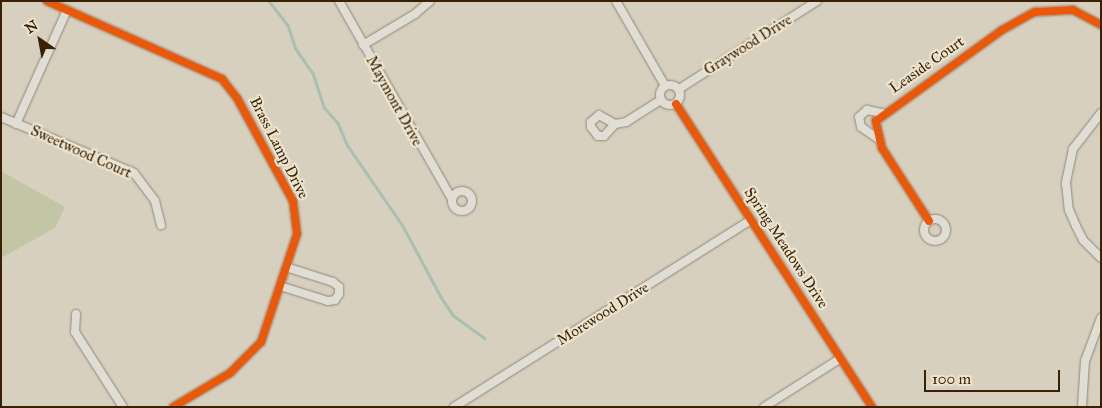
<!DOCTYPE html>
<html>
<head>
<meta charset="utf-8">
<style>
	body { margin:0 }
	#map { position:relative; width:1102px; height:408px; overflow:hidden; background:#d8d0be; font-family:"IM FELL Great Primer",serif }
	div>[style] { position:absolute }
	.green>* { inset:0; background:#c3c6a4 }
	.stream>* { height:2.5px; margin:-1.25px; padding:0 1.25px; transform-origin:1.25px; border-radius:1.25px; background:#a9bfb4 }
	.roads { filter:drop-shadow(0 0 1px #8f8779) drop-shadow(0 0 1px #8f8779) }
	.street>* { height:8px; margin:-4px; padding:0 4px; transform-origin:4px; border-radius:4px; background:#e0ddd4 }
	.street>.ring { margin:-4px; padding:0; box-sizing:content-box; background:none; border:8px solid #e0ddd4; border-radius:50% }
	.cycleway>* { height:8px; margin:-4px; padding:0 4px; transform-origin:4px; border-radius:4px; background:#e8590c }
	span { translate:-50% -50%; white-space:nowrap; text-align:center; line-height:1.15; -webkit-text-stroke:4.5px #ece4ce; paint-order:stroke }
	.street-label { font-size:15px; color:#392106 }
	.frame { position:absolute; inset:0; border:2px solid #392106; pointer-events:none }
	.north { position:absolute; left:15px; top:15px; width:50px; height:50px; -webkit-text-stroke:4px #ece4ce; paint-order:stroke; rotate:327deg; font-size:14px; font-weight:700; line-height:20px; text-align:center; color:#392106 }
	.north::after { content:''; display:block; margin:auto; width:18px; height:22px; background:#392106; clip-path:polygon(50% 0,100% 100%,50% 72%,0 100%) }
	.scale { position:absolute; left:924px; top:370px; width:136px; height:22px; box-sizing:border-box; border:2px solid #392106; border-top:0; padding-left:6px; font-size:15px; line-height:18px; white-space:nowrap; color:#392106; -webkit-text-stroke:4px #ece4ce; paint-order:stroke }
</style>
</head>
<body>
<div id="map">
	<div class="green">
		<div style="clip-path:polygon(1px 171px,65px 207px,55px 228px,1px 258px)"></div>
	</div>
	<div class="stream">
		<div style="left:269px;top:1px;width:31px;rotate:52deg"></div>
		<div style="left:288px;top:25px;width:25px;rotate:72deg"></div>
		<div style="left:296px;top:49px;width:29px;rotate:55deg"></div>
		<div style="left:313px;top:73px;width:36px;rotate:72deg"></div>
		<div style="left:324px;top:107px;width:21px;rotate:49deg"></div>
		<div style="left:338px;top:123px;width:25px;rotate:67deg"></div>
		<div style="left:348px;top:146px;width:97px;rotate:55.5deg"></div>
		<div style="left:403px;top:226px;width:81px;rotate:61.8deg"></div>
		<div style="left:441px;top:297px;width:22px;rotate:56deg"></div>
		<div style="left:453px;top:315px;width:39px;rotate:36deg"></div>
	</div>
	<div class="roads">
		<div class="street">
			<div style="left:47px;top:1px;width:192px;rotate:24deg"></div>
			<div style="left:222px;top:79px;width:24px;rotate:52deg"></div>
			<div style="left:237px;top:98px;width:117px;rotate:61.5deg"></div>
			<div style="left:293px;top:201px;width:33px;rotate:83deg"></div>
			<div style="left:297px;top:234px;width:114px;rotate:108.4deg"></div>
			<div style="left:261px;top:342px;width:44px;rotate:135deg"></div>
			<div style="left:230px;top:373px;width:66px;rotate:149.2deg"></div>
			<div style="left:339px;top:1px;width:228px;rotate:60.3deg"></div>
			<div style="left:616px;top:1px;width:98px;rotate:60deg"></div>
			<div style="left:363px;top:45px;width:61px;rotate:-30.8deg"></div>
			<div style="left:415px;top:14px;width:20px;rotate:-41deg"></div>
			<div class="ring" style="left:660px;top:85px;width:12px;height:12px"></div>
			<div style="left:679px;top:89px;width:164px;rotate:-32.5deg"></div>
			<div style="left:676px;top:104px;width:361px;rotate:57.1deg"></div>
			<div style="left:1101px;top:113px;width:46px;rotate:127.9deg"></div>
			<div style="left:1073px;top:149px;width:35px;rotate:102deg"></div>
			<div style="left:1066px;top:183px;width:27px;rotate:84deg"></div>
			<div style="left:1069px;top:210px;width:17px;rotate:66deg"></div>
			<div style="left:1076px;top:226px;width:16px;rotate:63deg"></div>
			<div style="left:1083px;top:240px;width:25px;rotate:45deg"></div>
			<div style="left:1px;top:117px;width:144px;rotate:22.8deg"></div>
			<div style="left:134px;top:173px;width:35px;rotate:53deg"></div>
			<div style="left:155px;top:201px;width:25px;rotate:76deg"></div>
			<div style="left:16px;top:124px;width:125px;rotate:-65.9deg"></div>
			<div style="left:615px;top:124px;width:18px;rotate:-151deg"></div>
			<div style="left:599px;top:115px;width:11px;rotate:139deg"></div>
			<div style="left:591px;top:122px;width:5px;rotate:90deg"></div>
			<div style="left:591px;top:127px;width:11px;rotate:52deg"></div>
			<div style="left:598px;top:136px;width:6px"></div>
			<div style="left:604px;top:136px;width:16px;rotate:-47deg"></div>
			<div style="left:615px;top:124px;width:11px;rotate:-10deg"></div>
			<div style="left:626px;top:122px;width:41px;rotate:-32.2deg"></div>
			<div style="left:877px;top:138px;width:19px;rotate:-145deg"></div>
			<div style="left:861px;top:127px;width:10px;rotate:-101deg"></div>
			<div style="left:859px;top:117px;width:11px;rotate:-41deg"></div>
			<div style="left:867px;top:110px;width:16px;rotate:11deg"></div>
			<div class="ring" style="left:452px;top:191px;width:12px;height:12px"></div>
			<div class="ring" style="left:924px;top:219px;width:14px;height:14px"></div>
			<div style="left:929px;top:221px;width:87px;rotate:-122.8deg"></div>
			<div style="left:882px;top:148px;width:28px;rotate:-103deg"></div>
			<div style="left:876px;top:121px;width:155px;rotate:-35.8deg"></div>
			<div style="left:1002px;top:30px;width:38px;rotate:-29deg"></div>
			<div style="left:1035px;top:12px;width:38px;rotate:-3deg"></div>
			<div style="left:1073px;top:10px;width:32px;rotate:28deg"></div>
			<div style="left:280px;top:286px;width:50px;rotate:17.4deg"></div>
			<div style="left:328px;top:301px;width:7px;rotate:-8deg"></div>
			<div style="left:335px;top:300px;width:7px;rotate:-56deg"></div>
			<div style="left:339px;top:294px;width:7px;rotate:-90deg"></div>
			<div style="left:339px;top:287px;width:8px;rotate:-140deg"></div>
			<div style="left:333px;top:282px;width:49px;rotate:-162.3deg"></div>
			<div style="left:76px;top:314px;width:18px;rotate:93deg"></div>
			<div style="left:75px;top:332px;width:89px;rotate:57.4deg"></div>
			<div style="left:454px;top:407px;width:351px;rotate:-32.2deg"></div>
			<div style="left:764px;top:407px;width:91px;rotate:-32.5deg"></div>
			<div style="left:1082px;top:407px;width:46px;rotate:-86.3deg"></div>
			<div style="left:1085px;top:361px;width:46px;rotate:-69.6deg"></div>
		</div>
	</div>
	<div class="cycleway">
		<div style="left:47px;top:1px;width:192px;rotate:24deg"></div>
		<div style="left:222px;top:79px;width:24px;rotate:52deg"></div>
		<div style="left:237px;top:98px;width:117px;rotate:61.5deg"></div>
		<div style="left:293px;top:201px;width:33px;rotate:83deg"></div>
		<div style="left:297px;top:234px;width:114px;rotate:108.4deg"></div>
		<div style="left:261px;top:342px;width:44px;rotate:135deg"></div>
		<div style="left:230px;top:373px;width:66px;rotate:149.2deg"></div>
		<div style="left:676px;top:104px;width:361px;rotate:57.1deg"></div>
		<div style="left:929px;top:221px;width:87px;rotate:-122.8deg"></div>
		<div style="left:882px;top:148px;width:28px;rotate:-103deg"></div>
		<div style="left:876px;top:121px;width:155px;rotate:-35.8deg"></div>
		<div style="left:1002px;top:30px;width:38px;rotate:-29deg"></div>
		<div style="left:1035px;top:12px;width:38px;rotate:-3deg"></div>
		<div style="left:1073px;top:10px;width:32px;rotate:28deg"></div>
	</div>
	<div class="street-label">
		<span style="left:748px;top:45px;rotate:-32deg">Graywood Drive</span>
		<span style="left:927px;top:65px;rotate:-35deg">Leaside Court</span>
		<span style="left:394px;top:101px;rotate:61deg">Maymont Drive</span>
		<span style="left:279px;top:148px;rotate:63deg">Brass Lamp Drive</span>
		<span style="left:81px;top:152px;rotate:24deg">Sweetwood Court</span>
		<span style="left:786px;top:248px;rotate:57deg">Spring Meadows Drive</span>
		<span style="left:603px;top:314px;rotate:-32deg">Morewood Drive</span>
	</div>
	<div class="frame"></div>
	<div class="north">N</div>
	<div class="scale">100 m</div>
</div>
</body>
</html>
